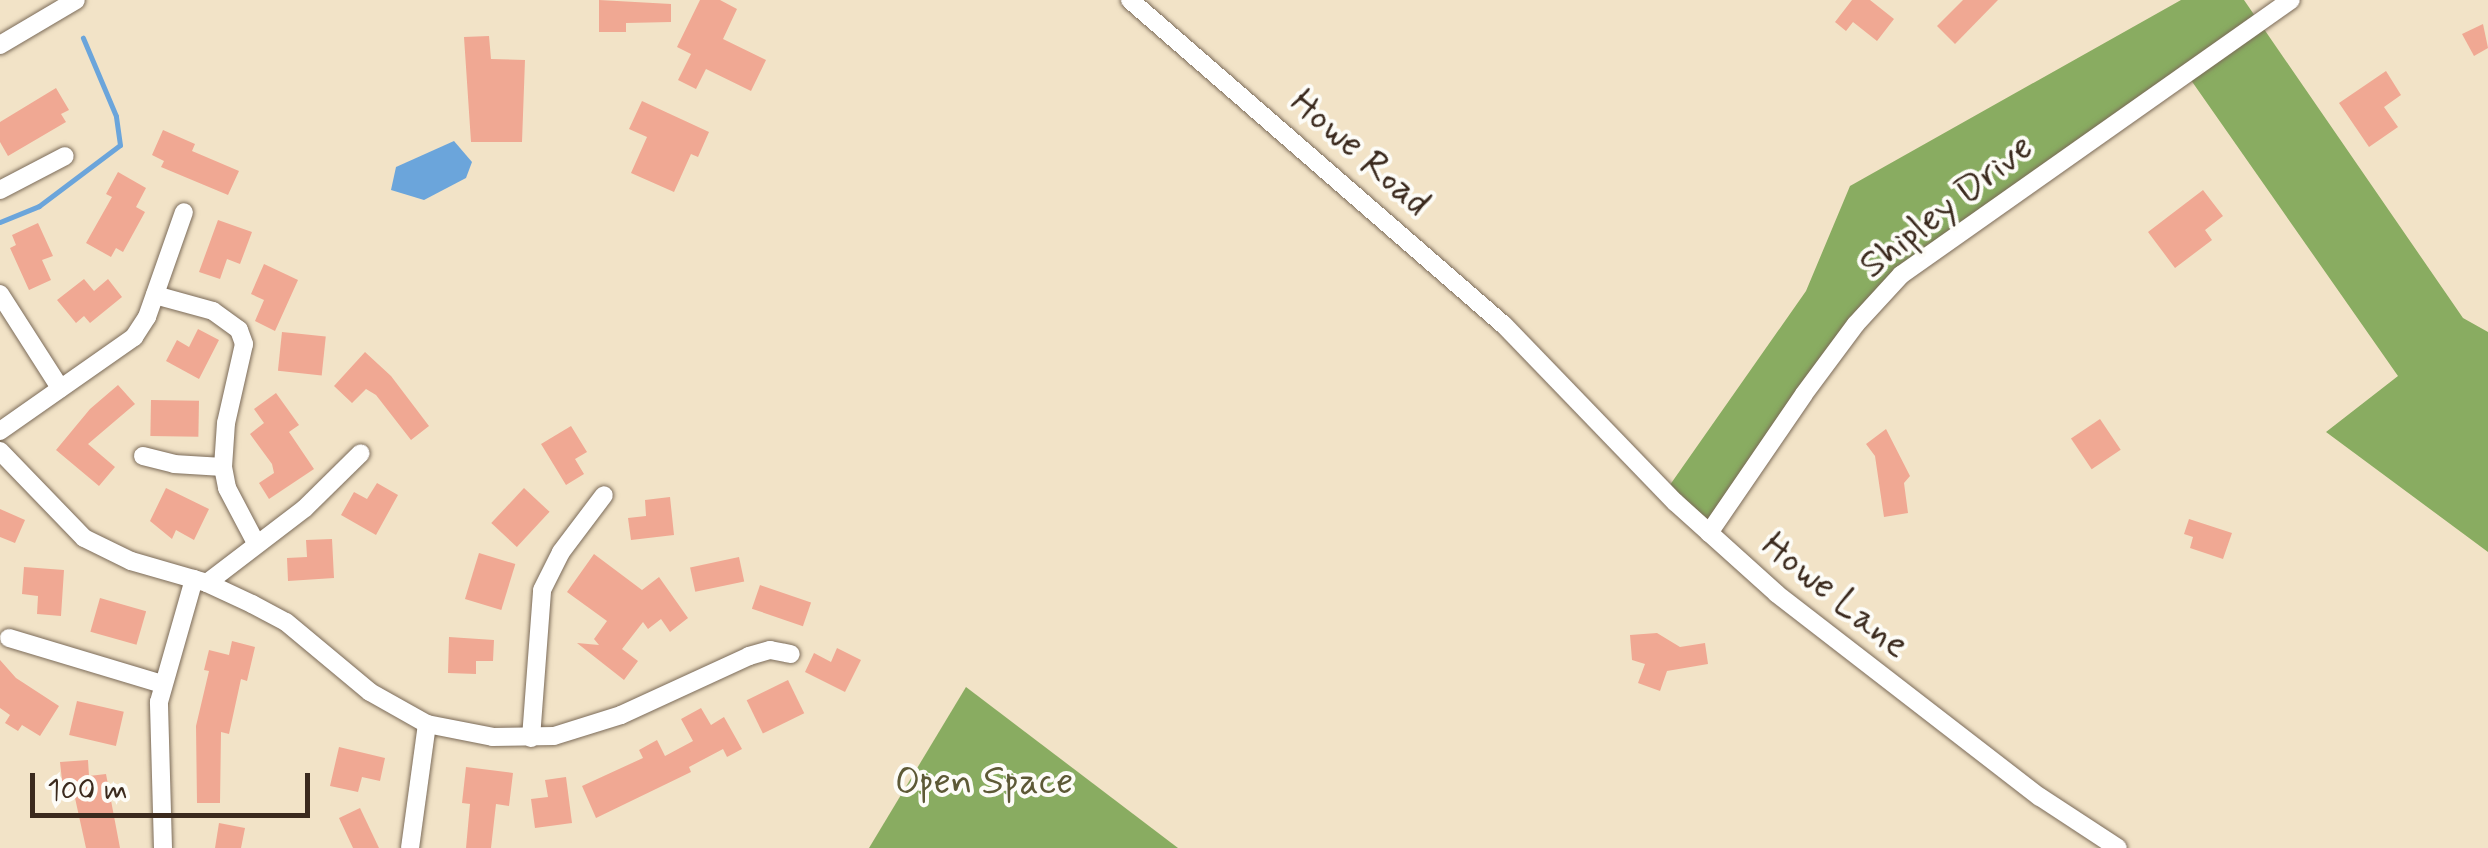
<!DOCTYPE html>
<html>
<head>
<meta charset="utf-8">
<style>
	body { margin:0 }
	#map { position:relative; width:2488px; height:848px; overflow:hidden; background:#f2e3c7; font-family:Mynerve,sans-serif }
	div>[style] { position:absolute }
	.forest>* { inset:0; background:#89ac61 }
	.water>* { inset:0; background:#6ba5db }
	.stream>* { height:5px; margin:-2.5px; padding:0 2.5px; transform-origin:2.5px; border-radius:2.5px; background:#6ba5db }
	.building>* { inset:0; background:#f0a893; transform-origin:0 0 }
	.roads { filter:drop-shadow(0 0 2px #7b6b59) drop-shadow(0 0 2px #7b6b59) }
	.minor>* { height:18px; margin:-9px; padding:0 9px; transform-origin:9px; border-radius:9px; background:#fff }
	span { translate:-50% -50%; white-space:nowrap; text-align:center; line-height:1.15; -webkit-text-stroke:8px #fdfcf7; paint-order:stroke }
	.street-label { font-size:38px; color:#3b2a1e }
	.park-label { font-size:38px; color:#5d5936 }
	.scale { position:absolute; left:30px; top:773px; width:280px; height:45px; box-sizing:border-box; border:5px solid #3b2a1e; border-top:0; padding-left:12px; font-size:30px; line-height:35px; white-space:nowrap; color:#3b2a1e; -webkit-text-stroke:8px #fdfcf7; paint-order:stroke }
</style>
</head>
<body>
<div id="map">
	<div class="forest">
		<div style="clip-path:polygon(2181px 0,2244px 0,2463px 318px,2488px 332px,2488px 552px,2326px 432px,2398px 376px,2186px 73px,1901px 275px,1709px 533px,1665px 492px,1806px 291px,1850px 186px)"></div>
		<div style="clip-path:polygon(966px 687px,1178px 848px,869px 848px)"></div>
	</div>
	<div class="water">
		<div style="clip-path:polygon(454px 141px,472px 162px,466px 178px,424px 200px,391px 190px,396px 167px)"></div>
	</div>
	<div class="stream">
		<div style="left:0;top:222px;width:42px;rotate:-22.3deg"></div>
		<div style="left:39px;top:206px;width:101px;rotate:-37deg"></div>
		<div style="left:120px;top:145px;width:29px;rotate:-98deg"></div>
		<div style="left:116px;top:116px;width:85px;rotate:-112.9deg"></div>
	</div>
	<div class="building">
		<div style="clip-path:polygon(599px 0,671px 4px,671px 22px,626px 23px,626px 32px,599px 32px)"></div>
		<div style="clip-path:polygon(700px 0,720px 0,737px 9px,723px 39px,766px 60px,751px 91px,706px 69px,696px 89px,678px 80px,691px 54px,677px 47px)"></div>
		<div style="clip-path:polygon(1852px 0,1870px 0,1894px 19px,1877px 41px,1853px 22px,1846px 31px,1835px 22px)"></div>
		<div style="clip-path:polygon(1963px 0,1998px 0,1955px 44px,1937px 26px)"></div>
		<div style="clip-path:polygon(2483px 24px,2488px 48px,2474px 56px,2462px 34px)"></div>
		<div style="clip-path:polygon(489px 36px,491px 59px,525px 60px,522px 142px,471px 142px,464px 37px)"></div>
		<div style="clip-path:polygon(2386px 71px,2401px 95px,2384px 107px,2398px 127px,2369px 147px,2339px 103px)"></div>
		<div style="clip-path:polygon(56px 88px,69px 110px,61px 114px,66px 122px,8px 156px,0 142px,0 122px)"></div>
		<div style="clip-path:polygon(642px 101px,709px 132px,698px 157px,691px 154px,674px 192px,631px 173px,647px 137px,629px 129px)"></div>
		<div style="clip-path:polygon(163px 130px,195px 144px,192px 151px,239px 171px,228px 195px,161px 167px,164px 161px,152px 155px)"></div>
		<div style="clip-path:polygon(118px 172px,146px 188px,136px 207px,145px 212px,123px 252px,116px 248px,111px 257px,86px 243px,112px 197px,106px 194px)"></div>
		<div style="clip-path:polygon(2203px 190px,2223px 216px,2205px 230px,2212px 240px,2175px 268px,2148px 232px)"></div>
		<div style="clip-path:polygon(218px 220px,252px 232px,240px 264px,227px 259px,220px 279px,199px 272px)"></div>
		<div style="clip-path:polygon(38px 223px,53px 256px,42px 260px,51px 280px,29px 290px,10px 248px,16px 245px,12px 235px)"></div>
		<div style="clip-path:polygon(264px 264px,298px 280px,275px 331px,255px 321px,264px 300px,251px 294px)"></div>
		<div style="clip-path:polygon(84px 279px,94px 291px,108px 279px,122px 297px,90px 323px,84px 316px,76px 323px,57px 300px)"></div>
		<div style="clip-path:polygon(198px 329px,219px 340px,199px 379px,166px 361px,177px 340px,189px 347px)"></div>
		<div style="left:282px;top:332px;width:44px;height:39px;rotate:6deg"></div>
		<div style="clip-path:polygon(365px 352px,391px 376px,429px 426px,411px 440px,376px 395px,366px 389px,352px 403px,334px 386px)"></div>
		<div style="clip-path:polygon(118px 385px,135px 404px,88px 444px,115px 467px,99px 486px,56px 450px,90px 409px)"></div>
		<div style="clip-path:polygon(276px 393px,299px 425px,289px 432px,314px 469px,269px 499px,259px 483px,274px 473px,272px 464px,250px 434px,264px 423px,254px 409px)"></div>
		<div style="left:151px;top:400px;width:48px;height:36px;rotate:1deg"></div>
		<div style="left:2100px;top:419px;width:37px;height:35px;rotate:56deg"></div>
		<div style="clip-path:polygon(571px 426px,587px 452px,575px 459px,584px 474px,566px 485px,541px 444px)"></div>
		<div style="clip-path:polygon(1886px 429px,1910px 476px,1904px 483px,1908px 513px,1884px 517px,1875px 456px,1866px 444px)"></div>
		<div style="clip-path:polygon(377px 483px,398px 495px,376px 535px,341px 515px,354px 492px,367px 499px)"></div>
		<div style="clip-path:polygon(166px 488px,209px 509px,194px 540px,176px 530px,172px 539px,150px 521px)"></div>
		<div style="left:524px;top:488px;width:35px;height:48px;rotate:43deg"></div>
		<div style="clip-path:polygon(670px 497px,674px 535px,631px 540px,628px 518px,646px 516px,645px 500px)"></div>
		<div style="clip-path:polygon(0 509px,25px 520px,15px 543px,0 537px)"></div>
		<div style="clip-path:polygon(2189px 519px,2232px 533px,2223px 559px,2190px 548px,2193px 537px,2184px 534px)"></div>
		<div style="clip-path:polygon(332px 539px,334px 578px,288px 581px,287px 558px,307px 557px,306px 540px)"></div>
		<div style="left:479px;top:553px;width:38px;height:48px;rotate:17deg"></div>
		<div style="clip-path:polygon(594px 554px,642px 590px,659px 577px,688px 618px,670px 632px,661px 619px,648px 629px,643px 622px,622px 649px,638px 661px,624px 680px,577px 643px,599px 645px,594px 639px,607px 621px,567px 592px)"></div>
		<div style="left:739px;top:557px;width:25px;height:50px;rotate:78deg"></div>
		<div style="clip-path:polygon(24px 567px,64px 570px,61px 616px,37px 614px,38px 596px,22px 594px)"></div>
		<div style="left:760px;top:585px;width:54px;height:25px;rotate:19deg"></div>
		<div style="left:100px;top:598px;width:48px;height:35px;rotate:16deg"></div>
		<div style="clip-path:polygon(1657px 633px,1680px 647px,1705px 643px,1708px 664px,1667px 671px,1660px 691px,1638px 683px,1645px 664px,1632px 660px,1630px 635px)"></div>
		<div style="clip-path:polygon(449px 637px,494px 640px,493px 661px,476px 661px,476px 674px,448px 673px)"></div>
		<div style="clip-path:polygon(232px 641px,255px 647px,247px 681px,241px 679px,229px 734px,221px 732px,220px 803px,197px 803px,196px 726px,209px 671px,204px 670px,209px 650px,229px 655px)"></div>
		<div style="clip-path:polygon(837px 648px,861px 660px,845px 692px,805px 672px,814px 653px,831px 662px)"></div>
		<div style="clip-path:polygon(0 660px,16px 678px,59px 706px,40px 736px,22px 725px,18px 731px,5px 723px,10px 715px,0 708px)"></div>
		<div style="left:788px;top:680px;width:37px;height:46px;rotate:64deg"></div>
		<div style="left:77px;top:701px;width:48px;height:35px;rotate:13deg"></div>
		<div style="clip-path:polygon(701px 708px,711px 725px,724px 717px,742px 749px,727px 757px,723px 749px,689px 767px,691px 772px,596px 818px,582px 786px,643px 758px,639px 750px,657px 740px,665px 756px,693px 741px,681px 719px)"></div>
		<div style="clip-path:polygon(339px 747px,385px 758px,380px 781px,362px 777px,358px 792px,330px 786px)"></div>
		<div style="clip-path:polygon(88px 760px,89px 776px,106px 774px,120px 848px,86px 848px,75px 798px,64px 799px,60px 762px)"></div>
		<div style="clip-path:polygon(466px 767px,513px 773px,509px 806px,496px 804px,491px 848px,466px 848px,470px 804px,462px 803px)"></div>
		<div style="clip-path:polygon(566px 777px,572px 823px,535px 828px,531px 799px,548px 797px,545px 780px)"></div>
		<div style="clip-path:polygon(360px 808px,379px 848px,353px 848px,339px 818px)"></div>
		<div style="clip-path:polygon(219px 823px,245px 828px,241px 848px,215px 848px)"></div>
	</div>
	<div class="roads">
		<div class="minor">
			<div style="left:1130px;top:0;width:495px;rotate:41deg"></div>
			<div style="left:1504px;top:325px;width:246px;rotate:46deg"></div>
			<div style="left:1675px;top:502px;width:137px;rotate:42deg"></div>
			<div style="left:1777px;top:594px;width:332px;rotate:37.7deg"></div>
			<div style="left:2040px;top:797px;width:93px;rotate:33.2deg"></div>
			<div style="left:0;top:45px;width:88px;rotate:-30.6deg"></div>
			<div style="left:0;top:190px;width:73px;rotate:-27.6deg"></div>
			<div style="left:0;top:294px;width:112px;rotate:57.4deg"></div>
			<div style="left:155px;top:295px;width:60px;rotate:15.4deg"></div>
			<div style="left:213px;top:311px;width:32px;rotate:36deg"></div>
			<div style="left:239px;top:330px;width:15px;rotate:70deg"></div>
			<div style="left:244px;top:344px;width:81px;rotate:102.8deg"></div>
			<div style="left:226px;top:423px;width:44px;rotate:93.9deg"></div>
			<div style="left:223px;top:467px;width:21px;rotate:79deg"></div>
			<div style="left:227px;top:488px;width:62px;rotate:62.2deg"></div>
			<div style="left:0;top:431px;width:164px;rotate:-35deg"></div>
			<div style="left:134px;top:337px;width:24px;rotate:-57deg"></div>
			<div style="left:147px;top:317px;width:111px;rotate:-70.6deg"></div>
			<div style="left:0;top:451px;width:121px;rotate:46deg"></div>
			<div style="left:84px;top:538px;width:52px;rotate:26.1deg"></div>
			<div style="left:131px;top:561px;width:79px;rotate:16.1deg"></div>
			<div style="left:207px;top:583px;width:50px;rotate:25deg"></div>
			<div style="left:252px;top:604px;width:38px;rotate:28deg"></div>
			<div style="left:286px;top:622px;width:109px;rotate:39.8deg"></div>
			<div style="left:370px;top:692px;width:65px;rotate:29.3deg"></div>
			<div style="left:427px;top:724px;width:67px;rotate:11.1deg"></div>
			<div style="left:493px;top:737px;width:61px;rotate:-0.9deg"></div>
			<div style="left:554px;top:736px;width:70px;rotate:-17.4deg"></div>
			<div style="left:621px;top:715px;width:141px;rotate:-24.7deg"></div>
			<div style="left:749px;top:656px;width:22px;rotate:-16deg"></div>
			<div style="left:770px;top:650px;width:21px;rotate:11deg"></div>
			<div style="left:143px;top:456px;width:32px;rotate:14deg"></div>
			<div style="left:174px;top:464px;width:49px;rotate:3.5deg"></div>
			<div style="left:1709px;top:533px;width:168px;rotate:-55.6deg"></div>
			<div style="left:1804px;top:394px;width:87px;rotate:-53.4deg"></div>
			<div style="left:1856px;top:324px;width:67px;rotate:-47.4deg"></div>
			<div style="left:1901px;top:275px;width:477px;rotate:-35.2deg"></div>
			<div style="left:207px;top:583px;width:123px;rotate:-37.4deg"></div>
			<div style="left:305px;top:508px;width:78px;rotate:-44.5deg"></div>
			<div style="left:9px;top:638px;width:160px;rotate:16.7deg"></div>
			<div style="left:531px;top:738px;width:148px;rotate:-85.7deg"></div>
			<div style="left:542px;top:590px;width:42px;rotate:-63.4deg"></div>
			<div style="left:561px;top:552px;width:71px;rotate:-53deg"></div>
			<div style="left:163px;top:848px;width:146px;rotate:-91.6deg"></div>
			<div style="left:159px;top:702px;width:128px;rotate:-74.1deg"></div>
			<div style="left:410px;top:848px;width:125px;rotate:-82.2deg"></div>
		</div>
	</div>
	<div class="street-label">
		<span style="left:1360px;top:153px;rotate:41deg">Howe Road</span>
		<span style="left:1947px;top:207px;rotate:-38deg">Shipley Drive</span>
		<span style="left:1835px;top:596px;rotate:39deg">Howe Lane</span>
	</div>
	<div class="park-label">
		<span style="left:984px;top:783px">Open Space</span>
	</div>
	<div class="scale">100 m</div>
</div>
</body>
</html>
